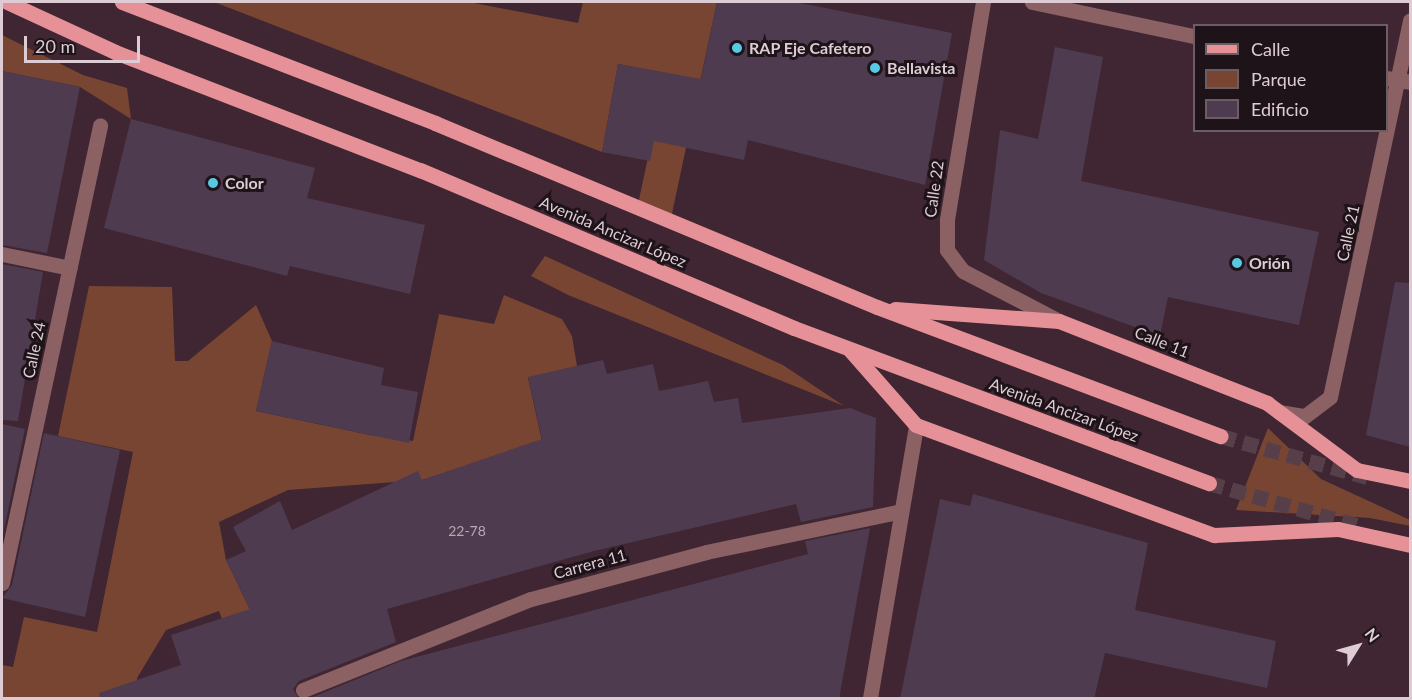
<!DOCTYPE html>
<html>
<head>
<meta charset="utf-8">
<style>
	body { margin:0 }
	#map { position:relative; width:1412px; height:700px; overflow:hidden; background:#3f2632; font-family:Lato,sans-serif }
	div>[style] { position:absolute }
	.green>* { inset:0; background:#774531 }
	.building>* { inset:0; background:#4e3b50 }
	.major-tunnel>* { height:15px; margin-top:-7.5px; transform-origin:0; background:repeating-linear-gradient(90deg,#573f4a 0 15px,transparent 0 23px) }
	.minor>* { height:15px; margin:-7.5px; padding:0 7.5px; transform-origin:7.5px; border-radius:7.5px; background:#8b6163 }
	.major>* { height:15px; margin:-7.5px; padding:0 7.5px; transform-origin:7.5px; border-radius:7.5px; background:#e69197 }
	.dots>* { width:16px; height:16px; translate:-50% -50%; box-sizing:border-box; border:3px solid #1e1318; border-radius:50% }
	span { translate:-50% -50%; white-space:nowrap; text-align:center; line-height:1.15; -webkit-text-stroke:6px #1e1318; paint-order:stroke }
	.number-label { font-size:14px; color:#b9a8b2 }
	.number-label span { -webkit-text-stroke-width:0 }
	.poi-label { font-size:16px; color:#ddccd3; font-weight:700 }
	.left { translate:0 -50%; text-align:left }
	.street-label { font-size:16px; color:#ddccd3 }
	.frame { position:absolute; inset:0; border:3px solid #ddccd3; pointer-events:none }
	.legend { position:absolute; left:1193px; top:24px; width:195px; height:108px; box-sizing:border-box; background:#1e1318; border:2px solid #6a5d63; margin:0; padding:8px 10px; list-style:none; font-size:18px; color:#ddccd3 }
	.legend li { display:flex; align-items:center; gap:12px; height:30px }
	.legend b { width:30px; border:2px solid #6a5d63 }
	.north { position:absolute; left:1328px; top:616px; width:60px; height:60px; -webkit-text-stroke:4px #1e1318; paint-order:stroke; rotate:53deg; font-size:16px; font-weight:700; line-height:24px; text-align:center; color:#ddccd3 }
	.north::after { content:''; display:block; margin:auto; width:21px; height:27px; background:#ddccd3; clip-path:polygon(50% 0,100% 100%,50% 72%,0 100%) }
	.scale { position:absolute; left:24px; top:36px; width:116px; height:27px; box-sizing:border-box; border:3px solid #ddccd3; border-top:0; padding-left:8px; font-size:18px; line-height:21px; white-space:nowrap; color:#ddccd3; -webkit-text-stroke:4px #1e1318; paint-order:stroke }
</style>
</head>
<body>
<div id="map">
	<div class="green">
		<div style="clip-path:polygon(214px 2px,469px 2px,578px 23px,583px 2px,717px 2px,670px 223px,637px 209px,666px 73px,618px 64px,602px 152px)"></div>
		<div style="clip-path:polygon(2px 35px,83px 75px,127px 88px,131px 119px,80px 87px,2px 71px)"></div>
		<div style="clip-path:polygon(545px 256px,783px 365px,844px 406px,568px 295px,531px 276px)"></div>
		<div style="clip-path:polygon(89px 286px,172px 287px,175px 361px,188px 361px,256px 305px,272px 341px,256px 411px,370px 435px,413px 441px,439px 314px,494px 324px,504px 295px,562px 319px,572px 336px,577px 366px,528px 378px,542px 441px,422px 480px,288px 490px,219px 522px,226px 560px,278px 667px,251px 698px,219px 611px,166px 630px,137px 678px,139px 698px,2px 698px,2px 665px,13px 667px,24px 617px,97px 632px,133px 452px,58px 436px)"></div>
		<div style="clip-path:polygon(1268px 428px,1321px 479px,1410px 520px,1410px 526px,1370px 518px,1236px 510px)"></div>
	</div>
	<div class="building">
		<div style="clip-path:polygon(717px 2px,795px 2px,952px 33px,925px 185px,748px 140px,744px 160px,654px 141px,650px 161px,602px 152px,618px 64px,701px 79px)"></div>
		<div style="clip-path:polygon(1055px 47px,1103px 57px,1081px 181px,1319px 232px,1299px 325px,1168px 297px,1160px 336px,1041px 293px,984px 260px,1000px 130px,1038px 139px)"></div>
		<div style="clip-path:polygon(2px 71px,80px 87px,47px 253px,2px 245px)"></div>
		<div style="clip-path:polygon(131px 119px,315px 168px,307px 198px,425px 225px,410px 294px,290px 266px,287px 276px,104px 228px)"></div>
		<div style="clip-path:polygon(2px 264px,43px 272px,18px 421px,2px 420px)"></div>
		<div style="clip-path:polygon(1395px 282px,1410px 283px,1410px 447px,1366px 435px)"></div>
		<div style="clip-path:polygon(272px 341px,384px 368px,381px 385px,418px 392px,409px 443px,256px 411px)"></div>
		<div style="clip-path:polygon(603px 360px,607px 374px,653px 364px,659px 391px,708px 381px,714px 402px,738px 398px,742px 423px,850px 408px,876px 418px,873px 507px,801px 522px,796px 504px,594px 551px,387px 609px,396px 642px,299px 681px,293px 689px,299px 699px,100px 699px,99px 693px,181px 665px,171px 635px,250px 609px,226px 560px,246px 551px,233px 527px,280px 501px,292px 530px,418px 471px,422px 480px,542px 439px,528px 377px)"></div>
		<div style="clip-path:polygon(2px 424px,25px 429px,2px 539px)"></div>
		<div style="clip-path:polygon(44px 433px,120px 450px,85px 617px,2px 598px,12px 585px)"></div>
		<div style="clip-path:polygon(973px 494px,1148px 543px,1135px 610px,1276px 641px,1267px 688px,1105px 653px,1094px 699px,900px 699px,940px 499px,970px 506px)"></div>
		<div style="clip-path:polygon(870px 528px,839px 699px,308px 699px,401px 661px,808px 554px,805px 541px)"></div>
	</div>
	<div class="major-tunnel">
		<div style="left:1221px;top:436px;width:152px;rotate:15.7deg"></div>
		<div style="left:1209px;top:483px;width:156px;rotate:16deg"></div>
	</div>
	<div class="minor">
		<div style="left:983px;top:2px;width:221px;rotate:99.4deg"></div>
		<div style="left:947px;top:220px;width:30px;rotate:90deg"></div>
		<div style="left:947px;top:250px;width:26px;rotate:53deg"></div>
		<div style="left:963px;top:271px;width:108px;rotate:27.5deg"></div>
		<div style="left:1032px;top:2px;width:166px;rotate:11.9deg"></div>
		<div style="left:1386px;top:78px;width:24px;rotate:9deg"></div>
		<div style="left:2px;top:254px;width:69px;rotate:11.6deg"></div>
		<div style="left:1279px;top:412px;width:26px;rotate:9deg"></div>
		<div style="left:1305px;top:416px;width:31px;rotate:-37deg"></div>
		<div style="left:1330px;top:397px;width:385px;rotate:-78deg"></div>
		<div style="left:2px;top:583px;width:468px;rotate:-77.9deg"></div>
		<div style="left:303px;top:690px;width:245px;rotate:-21.8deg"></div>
		<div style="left:531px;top:599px;width:181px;rotate:-15deg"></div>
		<div style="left:706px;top:552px;width:196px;rotate:-11.8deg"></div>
		<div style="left:870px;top:698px;width:277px;rotate:-80.4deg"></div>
	</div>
	<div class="major">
		<div style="left:7px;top:2px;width:119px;rotate:24.8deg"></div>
		<div style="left:115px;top:52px;width:327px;rotate:21.2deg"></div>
		<div style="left:420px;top:170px;width:406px;rotate:22.9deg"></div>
		<div style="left:794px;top:328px;width:443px;rotate:20.5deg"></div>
		<div style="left:122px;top:2px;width:336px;rotate:21.1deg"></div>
		<div style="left:435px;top:123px;width:479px;rotate:22.6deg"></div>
		<div style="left:877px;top:307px;width:367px;rotate:20.6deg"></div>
		<div style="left:895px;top:309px;width:164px;rotate:4.2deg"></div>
		<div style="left:1059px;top:321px;width:224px;rotate:21.5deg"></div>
		<div style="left:1267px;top:403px;width:112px;rotate:36.7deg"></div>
		<div style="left:1357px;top:470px;width:54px;rotate:11.7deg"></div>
		<div style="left:850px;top:350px;width:100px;rotate:48.7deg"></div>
		<div style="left:916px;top:425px;width:318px;rotate:20.3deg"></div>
		<div style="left:1214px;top:535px;width:124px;rotate:-2.8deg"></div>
		<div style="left:1338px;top:529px;width:74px;rotate:12.5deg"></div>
	</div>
	<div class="dots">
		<div style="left:737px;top:48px;background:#58c9e3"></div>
		<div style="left:875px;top:68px;background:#58c9e3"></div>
		<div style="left:213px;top:183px;background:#58c9e3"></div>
		<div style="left:1237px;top:263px;background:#58c9e3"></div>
	</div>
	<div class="number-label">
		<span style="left:467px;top:531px">22-78</span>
	</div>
	<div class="poi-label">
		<span class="left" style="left:749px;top:48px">RAP Eje Cafetero</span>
		<span class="left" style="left:887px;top:68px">Bellavista</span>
		<span class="left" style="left:225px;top:183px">Color</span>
		<span class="left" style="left:1249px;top:263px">Orión</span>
	</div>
	<div class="street-label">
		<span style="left:934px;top:189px;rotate:-82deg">Calle 22</span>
		<span style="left:613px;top:232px;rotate:23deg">Avenida Ancizar López</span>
		<span style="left:1348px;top:233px;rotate:-78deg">Calle 21</span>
		<span style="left:1162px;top:342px;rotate:22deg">Calle 11</span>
		<span style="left:34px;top:350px;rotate:-78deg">Calle 24</span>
		<span style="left:1064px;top:410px;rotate:20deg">Avenida Ancizar López</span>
		<span style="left:590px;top:564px;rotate:-15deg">Carrera 11</span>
	</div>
	<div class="frame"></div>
	<ul class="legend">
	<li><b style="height:8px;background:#e69197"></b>Calle</li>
	<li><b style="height:16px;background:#774531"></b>Parque</li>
	<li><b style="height:16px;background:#4e3b50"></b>Edificio</li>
	</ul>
	<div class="north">N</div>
	<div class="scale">20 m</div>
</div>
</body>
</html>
